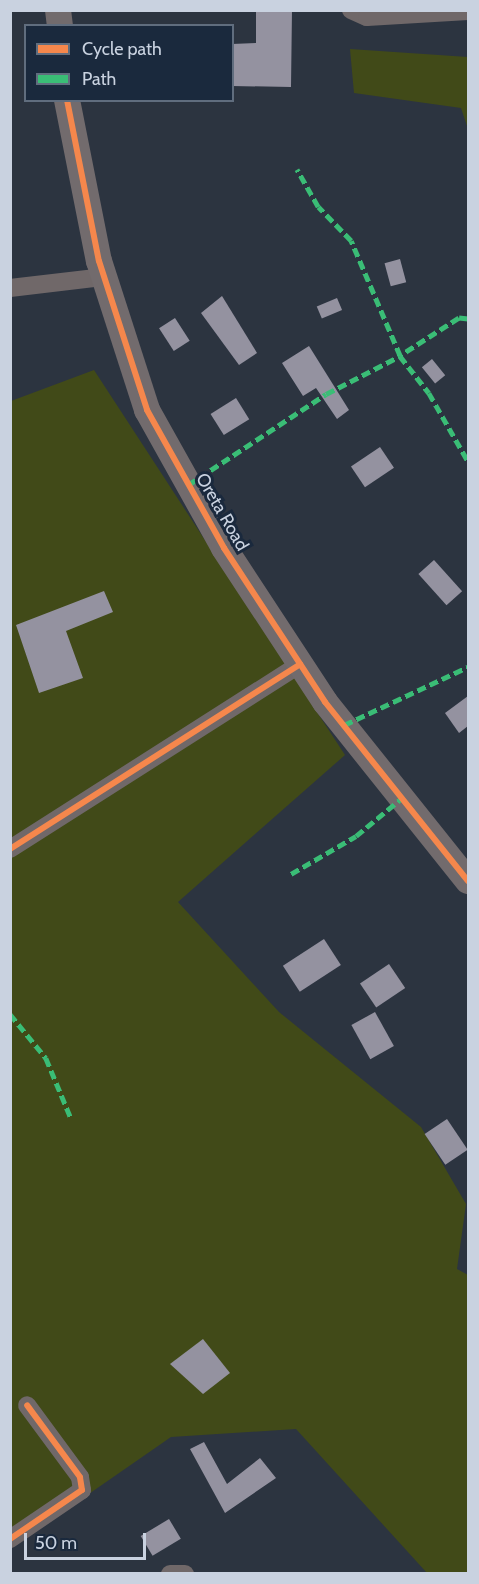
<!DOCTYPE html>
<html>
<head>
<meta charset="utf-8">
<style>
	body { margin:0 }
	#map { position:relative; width:479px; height:1584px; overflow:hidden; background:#2c3440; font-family:Cabin,sans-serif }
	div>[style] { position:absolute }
	.green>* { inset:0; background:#414a18 }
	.building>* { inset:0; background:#9492a0; transform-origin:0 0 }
	.street>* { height:18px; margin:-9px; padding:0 9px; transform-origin:9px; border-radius:9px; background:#706869 }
	.secondary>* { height:26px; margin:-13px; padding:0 13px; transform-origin:13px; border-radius:13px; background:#726b6d }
	.quiet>* { height:4.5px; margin-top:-2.25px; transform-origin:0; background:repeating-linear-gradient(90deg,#3abd76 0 9px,transparent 0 13.5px) }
	.cycleway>* { height:6px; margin:-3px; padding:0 3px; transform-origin:3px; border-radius:3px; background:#f5874c }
	span { translate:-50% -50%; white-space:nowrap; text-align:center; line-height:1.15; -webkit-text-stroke:6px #1a293d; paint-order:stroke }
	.street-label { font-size:18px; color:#c9d2e0 }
	.frame { position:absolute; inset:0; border:12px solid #c9d2e0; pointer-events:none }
	.legend { position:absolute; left:24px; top:24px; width:210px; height:78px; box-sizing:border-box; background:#1a293d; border:2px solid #606d7e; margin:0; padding:8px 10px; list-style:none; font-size:18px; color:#c9d2e0 }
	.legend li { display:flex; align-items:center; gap:12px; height:30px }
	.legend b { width:30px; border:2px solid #606d7e }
	.scale { position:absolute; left:24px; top:1533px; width:122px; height:27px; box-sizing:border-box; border:3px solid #c9d2e0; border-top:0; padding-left:8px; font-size:18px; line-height:21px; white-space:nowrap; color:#c9d2e0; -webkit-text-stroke:4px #1a293d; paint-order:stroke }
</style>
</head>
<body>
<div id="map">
	<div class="green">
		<div style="clip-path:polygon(350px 49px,468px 57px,468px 129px,461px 108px,354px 93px)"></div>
		<div style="clip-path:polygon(94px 370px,345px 755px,178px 902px,279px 1012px,421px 1127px,466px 1204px,457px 1269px,468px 1275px,468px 1573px,427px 1573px,296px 1429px,171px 1437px,11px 1548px,11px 401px)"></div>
	</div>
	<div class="building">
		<div style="clip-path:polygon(256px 10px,292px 10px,291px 87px,232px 86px,232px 44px,256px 43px)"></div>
		<div style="left:400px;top:259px;width:24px;height:16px;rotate:75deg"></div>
		<div style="clip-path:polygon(222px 296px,257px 353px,239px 365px,201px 313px)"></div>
		<div style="left:337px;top:298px;width:13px;height:22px;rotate:67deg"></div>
		<div style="left:175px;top:318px;width:27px;height:19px;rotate:57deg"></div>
		<div style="clip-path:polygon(309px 346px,349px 410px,337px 419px,316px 388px,303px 396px,282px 363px)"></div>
		<div style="left:432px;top:359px;width:21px;height:13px;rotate:51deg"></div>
		<div style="left:236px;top:398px;width:25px;height:30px;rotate:58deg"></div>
		<div style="left:380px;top:447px;width:25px;height:35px;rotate:56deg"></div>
		<div style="left:434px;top:560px;width:42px;height:21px;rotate:48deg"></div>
		<div style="clip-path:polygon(104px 591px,113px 612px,66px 631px,83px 678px,39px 693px,16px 625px)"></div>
		<div style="clip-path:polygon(468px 696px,468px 726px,459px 733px,445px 713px)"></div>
		<div style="left:324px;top:939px;width:31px;height:49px;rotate:57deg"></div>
		<div style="left:389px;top:964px;width:29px;height:35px;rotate:56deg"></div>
		<div style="left:375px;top:1012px;width:39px;height:27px;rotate:61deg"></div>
		<div style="left:447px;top:1119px;width:37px;height:27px;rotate:56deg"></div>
		<div style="clip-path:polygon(203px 1339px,230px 1373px,203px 1394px,170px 1364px)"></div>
		<div style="clip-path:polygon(204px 1442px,227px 1484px,260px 1458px,276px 1478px,225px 1513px,190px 1449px)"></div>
		<div style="left:169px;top:1519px;width:23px;height:33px;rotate:59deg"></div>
	</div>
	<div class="street">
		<div style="left:351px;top:10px;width:17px;rotate:24deg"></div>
		<div style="left:367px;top:17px;width:101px;rotate:-3.4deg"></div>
		<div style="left:10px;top:288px;width:95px;rotate:-6.7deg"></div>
		<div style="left:10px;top:849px;width:344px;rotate:-32.5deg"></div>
		<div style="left:10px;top:1539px;width:87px;rotate:-34.2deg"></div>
		<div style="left:82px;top:1490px;width:13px;rotate:-99deg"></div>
		<div style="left:80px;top:1477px;width:89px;rotate:-126.4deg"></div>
		<div style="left:170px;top:1574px;width:15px"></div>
	</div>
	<div class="secondary">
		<div style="left:58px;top:10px;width:16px;rotate:83deg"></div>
		<div style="left:67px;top:100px;width:164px;rotate:78.8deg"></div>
		<div style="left:99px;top:261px;width:157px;rotate:72.1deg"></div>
		<div style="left:147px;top:410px;width:158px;rotate:60.8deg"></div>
		<div style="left:224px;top:548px;width:184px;rotate:56.7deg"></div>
		<div style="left:325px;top:702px;width:229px;rotate:51.4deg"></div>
	</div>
	<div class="quiet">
		<div style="left:468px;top:319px;width:9px;rotate:-174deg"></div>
		<div style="left:459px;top:318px;width:70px;rotate:147.2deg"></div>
		<div style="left:400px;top:356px;width:47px;rotate:51.9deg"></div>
		<div style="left:429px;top:393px;width:78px;rotate:60.2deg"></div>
		<div style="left:188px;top:485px;width:165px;rotate:-33.4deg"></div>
		<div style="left:326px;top:394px;width:83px;rotate:-27.2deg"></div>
		<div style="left:400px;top:356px;width:125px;rotate:-113.1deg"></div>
		<div style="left:351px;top:241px;width:47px;rotate:-134.1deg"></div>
		<div style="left:318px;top:207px;width:43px;rotate:-119.6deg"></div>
		<div style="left:344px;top:725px;width:137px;rotate:-25.1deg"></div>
		<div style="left:291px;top:874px;width:75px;rotate:-30.3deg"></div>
		<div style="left:356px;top:836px;width:60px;rotate:-39.6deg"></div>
		<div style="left:10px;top:1014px;width:57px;rotate:50.7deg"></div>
		<div style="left:46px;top:1058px;width:65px;rotate:67.4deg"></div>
	</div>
	<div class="cycleway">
		<div style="left:67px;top:100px;width:164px;rotate:78.8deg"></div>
		<div style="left:99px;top:261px;width:157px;rotate:72.1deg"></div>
		<div style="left:147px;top:410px;width:158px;rotate:60.8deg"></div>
		<div style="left:224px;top:548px;width:184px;rotate:56.7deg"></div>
		<div style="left:325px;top:702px;width:229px;rotate:51.4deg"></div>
		<div style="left:10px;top:849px;width:344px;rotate:-32.5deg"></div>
		<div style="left:10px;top:1539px;width:87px;rotate:-34.2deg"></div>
		<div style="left:82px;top:1490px;width:13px;rotate:-99deg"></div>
		<div style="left:80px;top:1477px;width:89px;rotate:-126.4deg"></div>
	</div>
	<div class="street-label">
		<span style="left:222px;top:512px;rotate:60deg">Oreta Road</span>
	</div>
	<div class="frame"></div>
	<ul class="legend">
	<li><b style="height:8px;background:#f5874c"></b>Cycle path</li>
	<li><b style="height:8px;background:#3abd76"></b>Path</li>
	</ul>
	<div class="scale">50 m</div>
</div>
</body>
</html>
